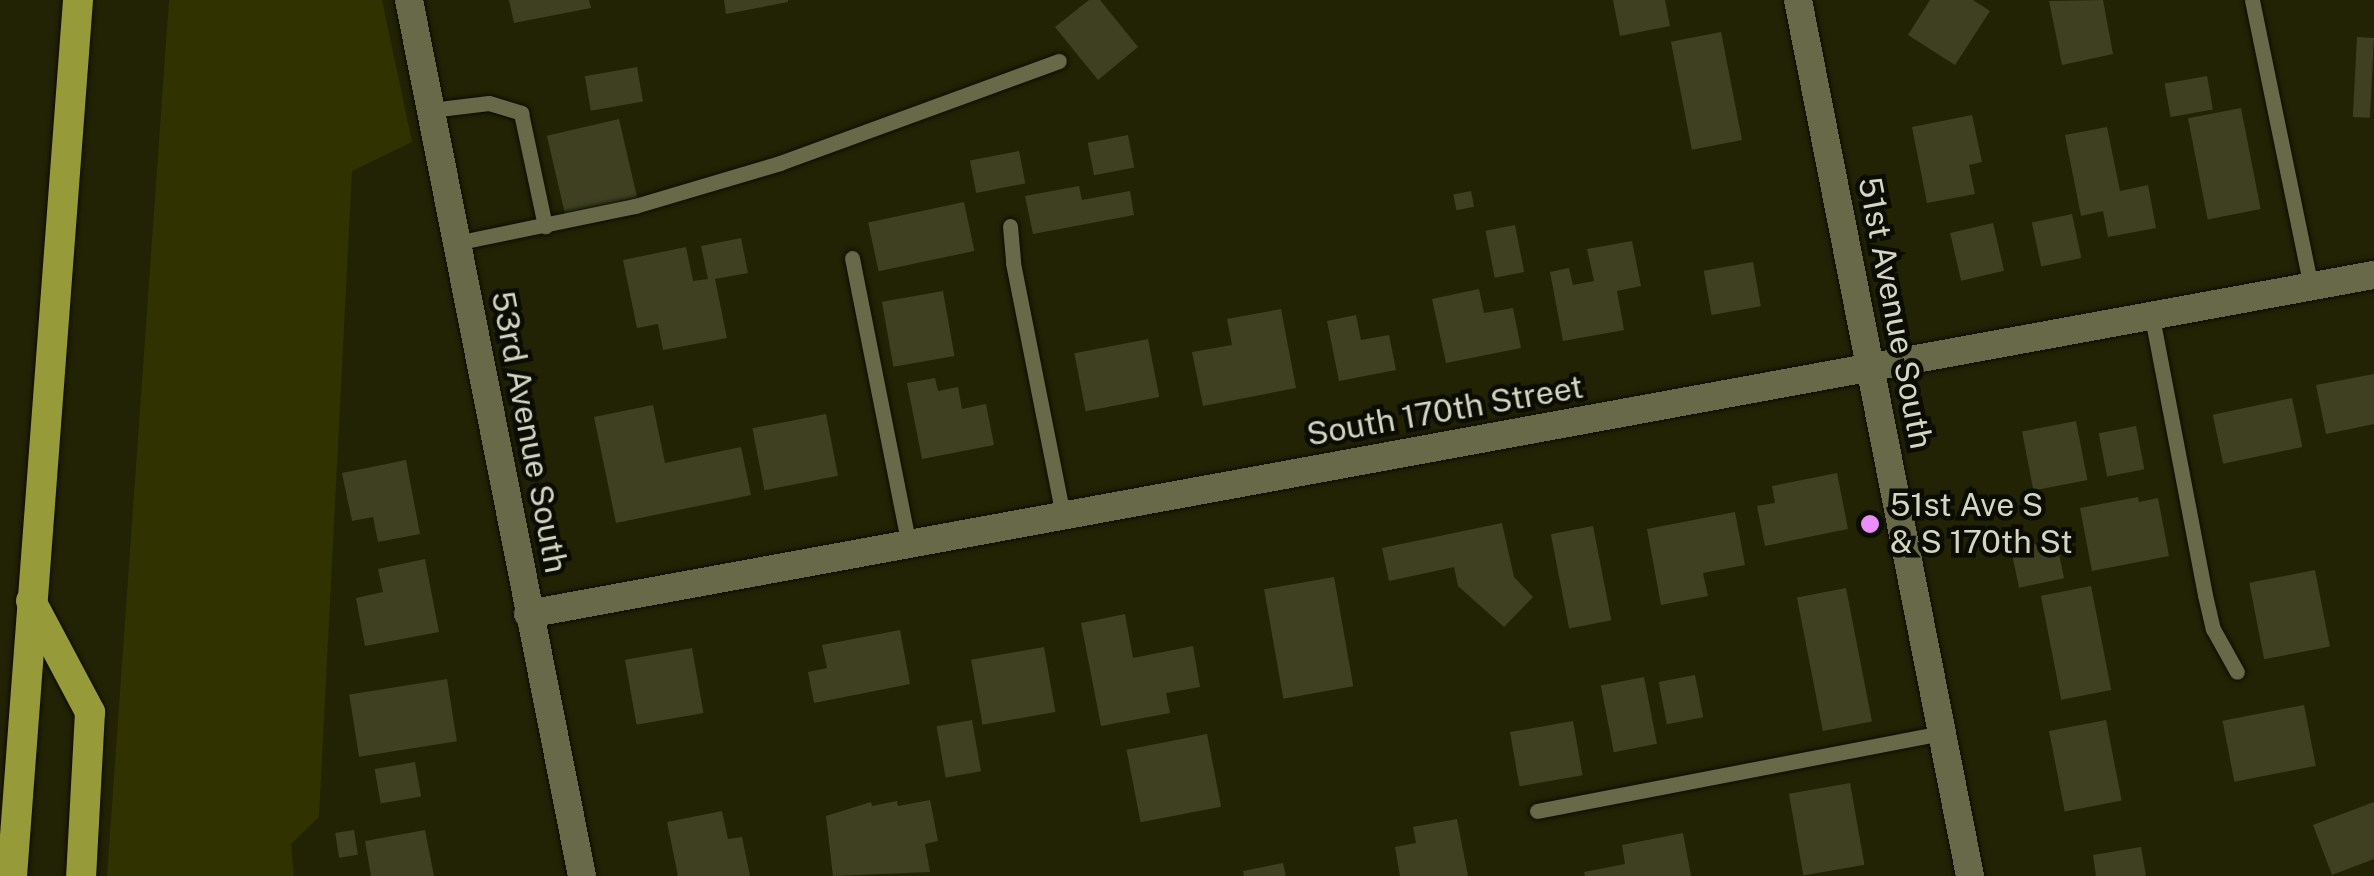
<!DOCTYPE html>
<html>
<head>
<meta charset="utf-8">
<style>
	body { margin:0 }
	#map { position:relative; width:2374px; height:876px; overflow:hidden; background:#222305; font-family:"Public Sans",sans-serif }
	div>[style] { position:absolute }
	.green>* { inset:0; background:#303200 }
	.building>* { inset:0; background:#3e4021; transform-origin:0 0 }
	.roads { filter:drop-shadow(0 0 2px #0c0c00) drop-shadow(0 0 2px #0c0c00) }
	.service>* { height:15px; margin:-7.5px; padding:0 7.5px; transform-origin:7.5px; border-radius:7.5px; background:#676949 }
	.minor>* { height:28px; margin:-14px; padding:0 14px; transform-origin:14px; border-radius:14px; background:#676949 }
	.tertiary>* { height:28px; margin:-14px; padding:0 14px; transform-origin:14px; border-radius:14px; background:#676949 }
	.motorway>* { height:30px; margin:-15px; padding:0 15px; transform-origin:15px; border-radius:15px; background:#969a38 }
	.dots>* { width:28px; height:28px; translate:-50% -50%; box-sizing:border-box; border:5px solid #0b0c02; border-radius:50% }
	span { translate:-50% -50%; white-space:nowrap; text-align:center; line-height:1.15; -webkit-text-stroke:9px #0b0c02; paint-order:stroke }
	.street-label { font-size:32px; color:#d4d6c4 }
	.poi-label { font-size:32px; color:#d4d6c4 }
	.left { translate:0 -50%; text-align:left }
</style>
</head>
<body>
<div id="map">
	<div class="green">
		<div style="clip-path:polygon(169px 0,382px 0,412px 142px,352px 171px,319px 817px,291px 844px,294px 876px,107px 876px)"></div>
	</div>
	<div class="building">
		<div style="clip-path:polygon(509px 0,589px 0,591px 8px,514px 23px)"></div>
		<div style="clip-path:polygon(724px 0,788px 0,788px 2px,726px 14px)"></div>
		<div style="clip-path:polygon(1089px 0,1100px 0,1138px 47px,1098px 80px,1055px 27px)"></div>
		<div style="clip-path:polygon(1613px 0,1665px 0,1670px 26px,1620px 36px)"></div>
		<div style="clip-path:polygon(1930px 0,1973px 0,1990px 11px,1955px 65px,1908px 35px)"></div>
		<div style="clip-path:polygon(2103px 0,2113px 54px,2062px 65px,2049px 1px)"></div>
		<div style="left:1721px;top:32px;width:110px;height:51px;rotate:79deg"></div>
		<div style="left:2357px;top:37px;width:17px;height:80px;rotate:3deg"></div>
		<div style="left:637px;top:67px;width:35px;height:53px;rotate:80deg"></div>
		<div style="left:2207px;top:76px;width:34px;height:43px;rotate:80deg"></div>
		<div style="left:2241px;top:108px;width:103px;height:54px;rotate:79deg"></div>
		<div style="clip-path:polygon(1972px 115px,1982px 162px,1969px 165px,1975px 194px,1927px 203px,1912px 127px)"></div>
		<div style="left:619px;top:119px;width:81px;height:74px;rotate:77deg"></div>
		<div style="clip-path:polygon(2107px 127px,2120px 191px,2148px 185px,2156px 228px,2108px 237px,2103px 211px,2081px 216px,2065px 135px)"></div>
		<div style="left:1128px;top:135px;width:33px;height:41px;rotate:79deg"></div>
		<div style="left:1019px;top:151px;width:33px;height:50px;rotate:79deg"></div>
		<div style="clip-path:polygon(1079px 186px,1082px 200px,1130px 191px,1134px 215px,1033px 234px,1025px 196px)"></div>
		<div style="left:1471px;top:191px;width:16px;height:18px;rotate:79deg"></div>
		<div style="left:964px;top:202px;width:50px;height:98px;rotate:78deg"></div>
		<div style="left:2072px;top:214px;width:45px;height:41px;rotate:78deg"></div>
		<div style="left:1993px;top:223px;width:49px;height:44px;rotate:77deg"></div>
		<div style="left:1515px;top:225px;width:48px;height:30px;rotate:79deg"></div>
		<div style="clip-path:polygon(741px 238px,748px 273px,715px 279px,727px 338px,663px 350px,658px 324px,637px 328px,623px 260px,686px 247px,693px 281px,708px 279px,701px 246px)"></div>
		<div style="clip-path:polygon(1632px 241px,1641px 286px,1617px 291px,1624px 330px,1563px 341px,1550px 272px,1569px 268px,1573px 285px,1594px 281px,1587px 249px)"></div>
		<div style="left:1753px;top:262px;width:45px;height:50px;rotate:80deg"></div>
		<div style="clip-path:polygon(1479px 289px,1484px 313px,1513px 308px,1521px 348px,1446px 363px,1432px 299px)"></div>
		<div style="left:943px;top:291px;width:66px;height:62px;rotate:80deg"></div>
		<div style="clip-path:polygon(1281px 309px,1296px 388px,1203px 406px,1192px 352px,1232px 345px,1227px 319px)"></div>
		<div style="clip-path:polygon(1356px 315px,1361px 340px,1389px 335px,1396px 370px,1339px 381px,1327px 321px)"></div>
		<div style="left:1148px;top:339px;width:59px;height:75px;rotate:79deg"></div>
		<div style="clip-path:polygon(2374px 374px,2374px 424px,2326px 434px,2316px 385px)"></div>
		<div style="clip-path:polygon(935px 378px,938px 391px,958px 387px,962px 409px,986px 404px,994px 445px,922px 459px,907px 383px)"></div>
		<div style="left:2292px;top:398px;width:50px;height:81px;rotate:78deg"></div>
		<div style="clip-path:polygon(653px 405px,665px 463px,741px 447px,751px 495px,616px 523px,594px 417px)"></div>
		<div style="left:826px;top:414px;width:63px;height:75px;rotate:79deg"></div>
		<div style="left:2076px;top:421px;width:60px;height:55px;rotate:79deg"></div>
		<div style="left:2136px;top:426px;width:44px;height:38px;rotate:79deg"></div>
		<div style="clip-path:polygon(406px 460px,420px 534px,378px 542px,373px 517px,352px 521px,342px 473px)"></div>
		<div style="clip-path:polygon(1837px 473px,1848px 529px,1765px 546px,1757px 506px,1775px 503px,1772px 486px)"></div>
		<div style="clip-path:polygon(2138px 497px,2139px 502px,2158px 498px,2169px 556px,2092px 571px,2080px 508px)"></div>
		<div style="clip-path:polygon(1735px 512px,1745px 565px,1703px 573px,1708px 596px,1661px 605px,1647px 529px)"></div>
		<div style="clip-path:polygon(1502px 523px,1514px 577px,1533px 597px,1504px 627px,1458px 586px,1454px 567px,1389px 581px,1382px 548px)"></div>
		<div style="left:1593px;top:526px;width:96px;height:43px;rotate:79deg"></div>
		<div style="left:2056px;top:540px;width:39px;height:46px;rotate:78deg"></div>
		<div style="clip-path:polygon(425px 559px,439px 632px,365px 646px,356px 598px,383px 592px,378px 569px)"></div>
		<div style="left:2315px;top:570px;width:78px;height:67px;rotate:79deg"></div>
		<div style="left:1334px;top:577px;width:111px;height:71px;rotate:80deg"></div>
		<div style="left:2091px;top:586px;width:106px;height:51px;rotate:79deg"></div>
		<div style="left:1846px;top:588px;width:136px;height:50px;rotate:79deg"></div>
		<div style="clip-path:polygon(1125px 614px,1133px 658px,1193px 646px,1200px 687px,1166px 693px,1170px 713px,1101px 726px,1081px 623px)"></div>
		<div style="clip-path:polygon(900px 630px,910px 684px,814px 703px,808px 672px,827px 668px,822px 645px)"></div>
		<div style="left:1044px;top:647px;width:66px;height:74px;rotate:80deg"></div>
		<div style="left:692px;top:648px;width:66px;height:68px;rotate:80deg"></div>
		<div style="left:1695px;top:675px;width:43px;height:37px;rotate:79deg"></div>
		<div style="left:1644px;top:677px;width:68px;height:44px;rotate:79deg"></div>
		<div style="left:447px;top:679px;width:63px;height:99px;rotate:81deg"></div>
		<div style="left:2304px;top:705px;width:62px;height:83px;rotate:79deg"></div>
		<div style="left:972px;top:720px;width:52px;height:36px;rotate:80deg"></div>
		<div style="left:2106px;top:720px;width:82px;height:58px;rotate:79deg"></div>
		<div style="left:1573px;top:721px;width:55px;height:64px;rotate:80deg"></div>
		<div style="left:1207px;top:734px;width:74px;height:82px;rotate:79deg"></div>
		<div style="left:415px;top:762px;width:35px;height:41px;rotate:80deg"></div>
		<div style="left:1850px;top:783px;width:83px;height:62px;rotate:80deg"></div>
		<div style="clip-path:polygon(930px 800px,938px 841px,925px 844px,930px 872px,833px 876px,826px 816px,871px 802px,872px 806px,897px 801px,898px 806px)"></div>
		<div style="clip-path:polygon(2374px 802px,2374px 859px,2332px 875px,2313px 825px)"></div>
		<div style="clip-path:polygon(722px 811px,728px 839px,742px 837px,750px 876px,678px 876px,667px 822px)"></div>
		<div style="clip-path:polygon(1457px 819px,1468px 876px,1400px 876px,1395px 847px,1416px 843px,1413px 827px)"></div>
		<div style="left:354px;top:830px;width:25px;height:19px;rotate:81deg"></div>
		<div style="clip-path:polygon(425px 830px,434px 876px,371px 876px,365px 841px)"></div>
		<div style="clip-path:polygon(1683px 833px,1691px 876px,1585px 876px,1584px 872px,1625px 864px,1622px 845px)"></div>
		<div style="clip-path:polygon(2141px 847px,2146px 876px,2096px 876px,2093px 855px)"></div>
		<div style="clip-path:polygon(1283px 863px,1286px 876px,1244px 876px,1243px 871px)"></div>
	</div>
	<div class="roads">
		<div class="service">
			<div style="left:2252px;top:0;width:293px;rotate:78.4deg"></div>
			<div style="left:431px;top:110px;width:58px;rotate:-6.9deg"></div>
			<div style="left:489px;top:103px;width:34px;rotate:17deg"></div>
			<div style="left:521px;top:113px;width:116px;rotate:78deg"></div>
			<div style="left:1010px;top:226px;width:37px;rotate:85deg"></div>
			<div style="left:1013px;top:263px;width:257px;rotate:78.8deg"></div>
			<div style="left:456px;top:243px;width:183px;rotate:-11.7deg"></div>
			<div style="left:635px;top:206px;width:151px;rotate:-16.5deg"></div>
			<div style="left:780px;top:163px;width:297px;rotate:-20.1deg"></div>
			<div style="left:852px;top:258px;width:294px;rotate:78.8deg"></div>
			<div style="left:2152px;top:317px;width:283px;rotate:79.2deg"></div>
			<div style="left:2205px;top:595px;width:35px;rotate:77deg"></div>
			<div style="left:2213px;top:629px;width:49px;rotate:60.8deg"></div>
			<div style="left:1537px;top:811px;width:412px;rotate:-10.9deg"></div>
		</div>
		<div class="minor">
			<div style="left:409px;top:0;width:893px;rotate:78.83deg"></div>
			<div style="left:1798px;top:0;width:893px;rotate:78.89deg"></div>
		</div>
		<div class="tertiary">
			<div style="left:528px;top:614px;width:1877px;rotate:-10.41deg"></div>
		</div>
		<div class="motorway">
			<div style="left:31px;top:601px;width:126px;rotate:62deg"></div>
			<div style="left:90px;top:712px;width:164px;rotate:93.1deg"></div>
			<div style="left:12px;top:876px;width:878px;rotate:-85.69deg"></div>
		</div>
	</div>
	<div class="dots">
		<div style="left:1870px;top:524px;background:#eb8dfb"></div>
	</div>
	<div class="street-label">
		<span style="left:1895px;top:313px;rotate:79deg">51st Avenue South</span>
		<span style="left:1445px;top:411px;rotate:-10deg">South 170th Street</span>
		<span style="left:529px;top:432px;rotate:79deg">53rd Avenue South</span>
	</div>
	<div class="poi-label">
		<span class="left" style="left:1890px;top:524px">51st Ave S<br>&amp; S 170th St</span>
	</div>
</div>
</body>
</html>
